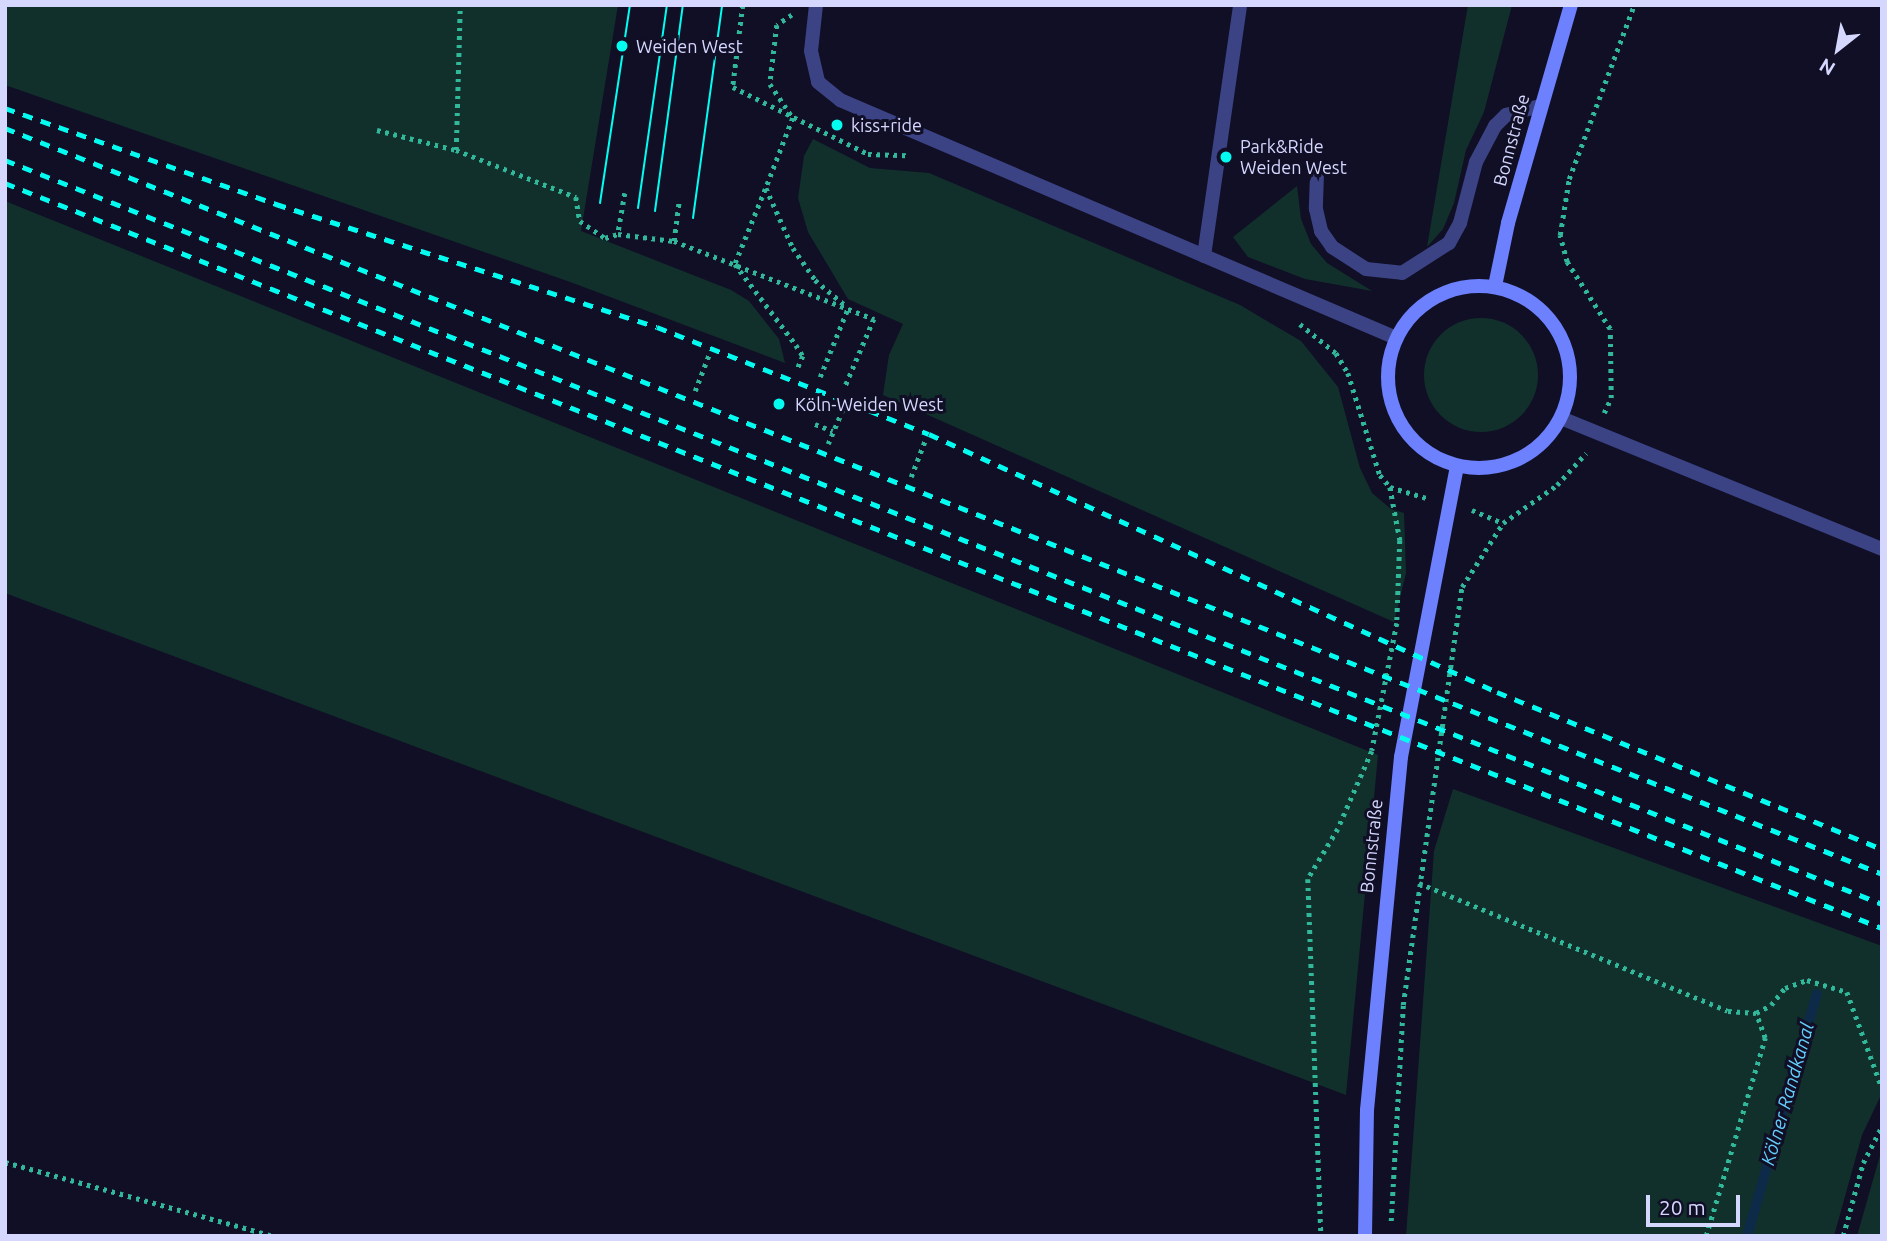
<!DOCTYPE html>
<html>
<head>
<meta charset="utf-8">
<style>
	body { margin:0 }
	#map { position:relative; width:1887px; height:1241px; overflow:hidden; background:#100f26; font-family:Ubuntu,sans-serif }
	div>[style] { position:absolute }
	.green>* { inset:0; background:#12302b }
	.round { border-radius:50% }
	.stream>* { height:10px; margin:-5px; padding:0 5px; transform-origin:5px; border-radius:5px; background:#0d2b48 }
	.path>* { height:4.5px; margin-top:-2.25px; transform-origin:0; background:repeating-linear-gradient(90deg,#31b79a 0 3.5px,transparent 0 8.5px) }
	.service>* { height:14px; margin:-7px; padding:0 7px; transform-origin:7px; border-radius:7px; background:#3b4385 }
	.secondary>* { height:14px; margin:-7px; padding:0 7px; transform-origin:7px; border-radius:7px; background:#6d80fd }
	.secondary>.ring { margin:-7px; padding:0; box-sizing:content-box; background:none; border:14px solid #6d80fd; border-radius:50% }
	.tram>* { height:2px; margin:-1px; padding:0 1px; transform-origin:1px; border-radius:1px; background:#03fcef }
	.rail>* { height:5px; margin-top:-2.5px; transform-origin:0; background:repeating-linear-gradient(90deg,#03fcef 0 10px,transparent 0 19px) }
	.dots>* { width:19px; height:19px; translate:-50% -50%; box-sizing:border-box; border:4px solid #100f26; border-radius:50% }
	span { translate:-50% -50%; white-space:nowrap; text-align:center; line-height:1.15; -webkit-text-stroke:6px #100f26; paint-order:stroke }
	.poi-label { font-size:18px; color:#d5d7ff }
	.left { translate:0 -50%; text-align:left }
	.street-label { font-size:18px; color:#d5d7ff }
	.water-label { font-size:19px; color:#64cefd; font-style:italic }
	.frame { position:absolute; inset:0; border:7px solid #d5d7ff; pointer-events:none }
	.north { position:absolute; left:1803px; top:14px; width:70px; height:70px; -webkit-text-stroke:5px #100f26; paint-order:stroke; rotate:211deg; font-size:19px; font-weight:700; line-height:28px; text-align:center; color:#d5d7ff }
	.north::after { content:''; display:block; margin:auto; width:24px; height:32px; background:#d5d7ff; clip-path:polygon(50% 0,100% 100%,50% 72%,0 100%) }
	.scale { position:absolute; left:1646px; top:1195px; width:94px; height:32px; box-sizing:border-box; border:4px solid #d5d7ff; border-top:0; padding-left:9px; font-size:21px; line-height:24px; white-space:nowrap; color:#d5d7ff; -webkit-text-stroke:5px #100f26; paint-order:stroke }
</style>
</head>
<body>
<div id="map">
	<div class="green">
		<div style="clip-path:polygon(5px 5px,618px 5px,581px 231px,731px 290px,749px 301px,779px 339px,785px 363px,573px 283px,5px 85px)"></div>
		<div style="clip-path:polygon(1468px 5px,1512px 5px,1484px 112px,1466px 150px,1454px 203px,1443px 229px,1427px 247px)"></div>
		<div style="clip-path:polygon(813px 139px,870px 168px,929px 173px,1240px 305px,1301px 341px,1338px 387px,1360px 468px,1372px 493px,1391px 509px,1404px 513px,1406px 573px,1394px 622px,883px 395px,889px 355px,903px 324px,848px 299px,808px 232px,798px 198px,804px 156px)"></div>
		<div style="clip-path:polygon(1297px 186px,1301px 219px,1311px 244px,1327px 263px,1372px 291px,1305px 279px,1248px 257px,1233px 237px)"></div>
		<div style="clip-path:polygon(5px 201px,1378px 755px,1346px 1095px,5px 593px)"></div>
		<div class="round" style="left:1424px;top:318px;width:114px;height:114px"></div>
		<div style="clip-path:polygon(1453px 789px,1882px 946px,1882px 1093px,1862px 1135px,1834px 1236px,1406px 1236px,1434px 851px)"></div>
		<div style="clip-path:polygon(1882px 1152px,1882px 1236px,1857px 1236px,1881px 1152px)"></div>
	</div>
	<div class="stream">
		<div style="left:1747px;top:1236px;width:252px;rotate:-73.9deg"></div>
	</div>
	<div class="path">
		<div style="left:743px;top:5px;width:83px;rotate:97deg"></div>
		<div style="left:733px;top:87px;width:151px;rotate:26.4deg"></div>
		<div style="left:868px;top:154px;width:38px;rotate:2deg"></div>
		<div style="left:792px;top:15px;width:18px;rotate:146deg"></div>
		<div style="left:777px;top:25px;width:59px;rotate:96.8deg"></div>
		<div style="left:770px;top:84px;width:41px;rotate:55.9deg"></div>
		<div style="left:793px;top:118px;width:75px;rotate:111.1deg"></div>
		<div style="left:766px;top:188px;width:66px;rotate:65.8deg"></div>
		<div style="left:793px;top:248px;width:39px;rotate:55deg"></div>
		<div style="left:815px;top:280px;width:39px;rotate:40deg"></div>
		<div style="left:377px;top:130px;width:81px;rotate:14.2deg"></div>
		<div style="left:456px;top:150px;width:129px;rotate:21.4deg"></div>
		<div style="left:576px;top:197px;width:24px;rotate:81deg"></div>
		<div style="left:580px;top:221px;width:30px;rotate:34deg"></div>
		<div style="left:605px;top:238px;width:14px;rotate:-17deg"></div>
		<div style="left:456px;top:150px;width:145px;rotate:-88.4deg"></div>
		<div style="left:625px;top:193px;width:42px;rotate:99.7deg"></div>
		<div style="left:618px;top:234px;width:56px;rotate:7.1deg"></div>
		<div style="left:674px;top:241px;width:215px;rotate:21.3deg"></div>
		<div style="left:874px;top:319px;width:74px;rotate:113.1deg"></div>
		<div style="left:674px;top:241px;width:41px;rotate:-83deg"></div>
		<div style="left:735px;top:263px;width:80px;rotate:-67.9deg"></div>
		<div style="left:735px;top:264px;width:101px;rotate:53deg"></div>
		<div style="left:796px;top:345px;width:13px;rotate:58deg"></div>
		<div style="left:803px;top:356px;width:13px;rotate:113deg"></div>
		<div style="left:1300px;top:324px;width:46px;rotate:38.9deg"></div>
		<div style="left:1336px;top:353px;width:23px;rotate:59deg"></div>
		<div style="left:1348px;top:373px;width:107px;rotate:72.6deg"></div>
		<div style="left:1380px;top:475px;width:16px;rotate:50deg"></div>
		<div style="left:1390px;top:487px;width:54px;rotate:79.3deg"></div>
		<div style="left:1400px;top:540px;width:83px;rotate:92.1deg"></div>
		<div style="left:1397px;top:623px;width:130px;rotate:101.1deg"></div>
		<div style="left:1372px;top:751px;width:85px;rotate:113.6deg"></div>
		<div style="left:1338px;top:829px;width:58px;rotate:121deg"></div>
		<div style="left:1308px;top:879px;width:357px;rotate:87.9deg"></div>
		<div style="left:820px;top:377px;width:74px;rotate:-67.9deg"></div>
		<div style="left:695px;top:391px;width:39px;rotate:-69deg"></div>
		<div style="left:1604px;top:413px;width:17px;rotate:-65deg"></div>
		<div style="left:1611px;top:398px;width:69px;rotate:-90.8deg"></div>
		<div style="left:1610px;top:329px;width:80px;rotate:-122.7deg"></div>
		<div style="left:1567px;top:262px;width:28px;rotate:-105deg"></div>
		<div style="left:1560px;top:235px;width:57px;rotate:-80.9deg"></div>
		<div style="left:1569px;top:179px;width:186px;rotate:-69.5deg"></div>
		<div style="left:815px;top:424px;width:19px;rotate:21deg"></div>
		<div style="left:828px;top:444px;width:39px;rotate:-67deg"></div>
		<div style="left:911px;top:477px;width:40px;rotate:-69deg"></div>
		<div style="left:1390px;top:487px;width:42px;rotate:16.7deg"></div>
		<div style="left:1472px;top:510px;width:34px;rotate:23deg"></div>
		<div style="left:1419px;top:883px;width:334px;rotate:22.5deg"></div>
		<div style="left:1728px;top:1011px;width:28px;rotate:4deg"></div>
		<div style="left:1756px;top:1013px;width:17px;rotate:-28deg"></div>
		<div style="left:1771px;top:1005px;width:22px;rotate:-51deg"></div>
		<div style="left:1785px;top:988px;width:23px;rotate:-20deg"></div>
		<div style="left:1807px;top:980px;width:42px;rotate:16.7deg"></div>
		<div style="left:1847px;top:992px;width:102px;rotate:70deg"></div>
		<div style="left:5px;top:1162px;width:279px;rotate:15.4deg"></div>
		<div style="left:1391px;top:1221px;width:216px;rotate:-86.8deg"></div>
		<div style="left:1403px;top:1005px;width:422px;rotate:-82deg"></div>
		<div style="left:1462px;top:587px;width:76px;rotate:-57.4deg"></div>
		<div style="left:1503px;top:523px;width:66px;rotate:-35.1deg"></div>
		<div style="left:1557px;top:485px;width:43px;rotate:-47.8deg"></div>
		<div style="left:1706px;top:1236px;width:207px;rotate:-73.4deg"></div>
		<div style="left:1765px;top:1038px;width:27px;rotate:-110deg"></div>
		<div style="left:1843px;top:1236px;width:76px;rotate:-74.7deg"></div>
		<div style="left:1863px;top:1163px;width:42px;rotate:-62.8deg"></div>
	</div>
	<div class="service">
		<div style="left:816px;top:5px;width:46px;rotate:96.2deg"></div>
		<div style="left:811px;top:51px;width:32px;rotate:77deg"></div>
		<div style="left:818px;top:82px;width:28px;rotate:39deg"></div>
		<div style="left:840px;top:100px;width:605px;rotate:23.17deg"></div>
		<div style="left:1317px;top:174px;width:35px;rotate:92deg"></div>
		<div style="left:1316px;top:209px;width:23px;rotate:77deg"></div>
		<div style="left:1321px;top:231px;width:19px;rotate:55deg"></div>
		<div style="left:1332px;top:247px;width:40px;rotate:32.9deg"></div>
		<div style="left:1366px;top:269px;width:36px;rotate:6deg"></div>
		<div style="left:1402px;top:273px;width:56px;rotate:-32.6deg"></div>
		<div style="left:1449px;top:243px;width:23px;rotate:-61deg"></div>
		<div style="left:1460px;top:223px;width:63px;rotate:-75.3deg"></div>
		<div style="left:1476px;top:162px;width:41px;rotate:-62.2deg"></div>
		<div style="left:1495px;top:126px;width:16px;rotate:-45deg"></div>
		<div style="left:1506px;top:115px;width:34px;rotate:-15deg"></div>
		<div style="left:1204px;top:256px;width:254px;rotate:-81.8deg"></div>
		<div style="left:1561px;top:418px;width:347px;rotate:22.2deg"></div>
	</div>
	<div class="secondary">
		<div class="ring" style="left:1388px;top:286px;width:168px;height:168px"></div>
		<div style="left:1495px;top:286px;width:64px;rotate:-78.3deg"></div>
		<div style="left:1508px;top:223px;width:227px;rotate:-73.9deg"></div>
		<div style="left:1365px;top:1236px;width:126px;rotate:-89.1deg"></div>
		<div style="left:1367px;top:1110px;width:355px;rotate:-84.5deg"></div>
		<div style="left:1401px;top:757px;width:296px;rotate:-79.1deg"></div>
	</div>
	<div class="tram">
		<div style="left:600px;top:203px;width:200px;rotate:-81.4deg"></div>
		<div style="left:638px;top:208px;width:205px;rotate:-81.9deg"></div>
		<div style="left:655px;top:211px;width:208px;rotate:-82.3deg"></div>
		<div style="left:693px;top:218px;width:215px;rotate:-82.2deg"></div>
	</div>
	<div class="rail">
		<div style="left:5px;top:108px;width:288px;rotate:19.5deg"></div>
		<div style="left:276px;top:204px;width:400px;rotate:17.9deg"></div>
		<div style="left:657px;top:327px;width:292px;rotate:21.5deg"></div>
		<div style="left:929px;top:434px;width:624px;rotate:24.43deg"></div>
		<div style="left:1497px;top:692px;width:416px;rotate:22.2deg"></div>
		<div style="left:5px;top:128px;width:2020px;rotate:21.67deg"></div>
		<div style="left:5px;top:160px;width:2019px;rotate:21.62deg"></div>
		<div style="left:5px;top:183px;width:2019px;rotate:21.65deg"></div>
	</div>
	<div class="dots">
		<div style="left:622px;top:46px;background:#03fcef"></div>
		<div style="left:837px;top:125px;background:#03fcef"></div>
		<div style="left:1226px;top:157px;background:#03fcef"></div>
		<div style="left:779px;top:404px;background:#03fcef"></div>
	</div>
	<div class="poi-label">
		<span class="left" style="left:636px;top:46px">Weiden West</span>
		<span class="left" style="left:851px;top:125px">kiss+ride</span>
		<span class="left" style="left:1240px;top:157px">Park&amp;Ride<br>Weiden West</span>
		<span class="left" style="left:795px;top:404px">Köln-Weiden West</span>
	</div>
	<div class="street-label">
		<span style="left:1511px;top:140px;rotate:-75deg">Bonnstraße</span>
		<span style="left:1371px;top:846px;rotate:-84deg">Bonnstraße</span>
	</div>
	<div class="water-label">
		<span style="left:1788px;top:1094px;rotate:-74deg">Kölner Randkanal</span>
	</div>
	<div class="frame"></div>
	<div class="north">N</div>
	<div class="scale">20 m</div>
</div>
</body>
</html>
